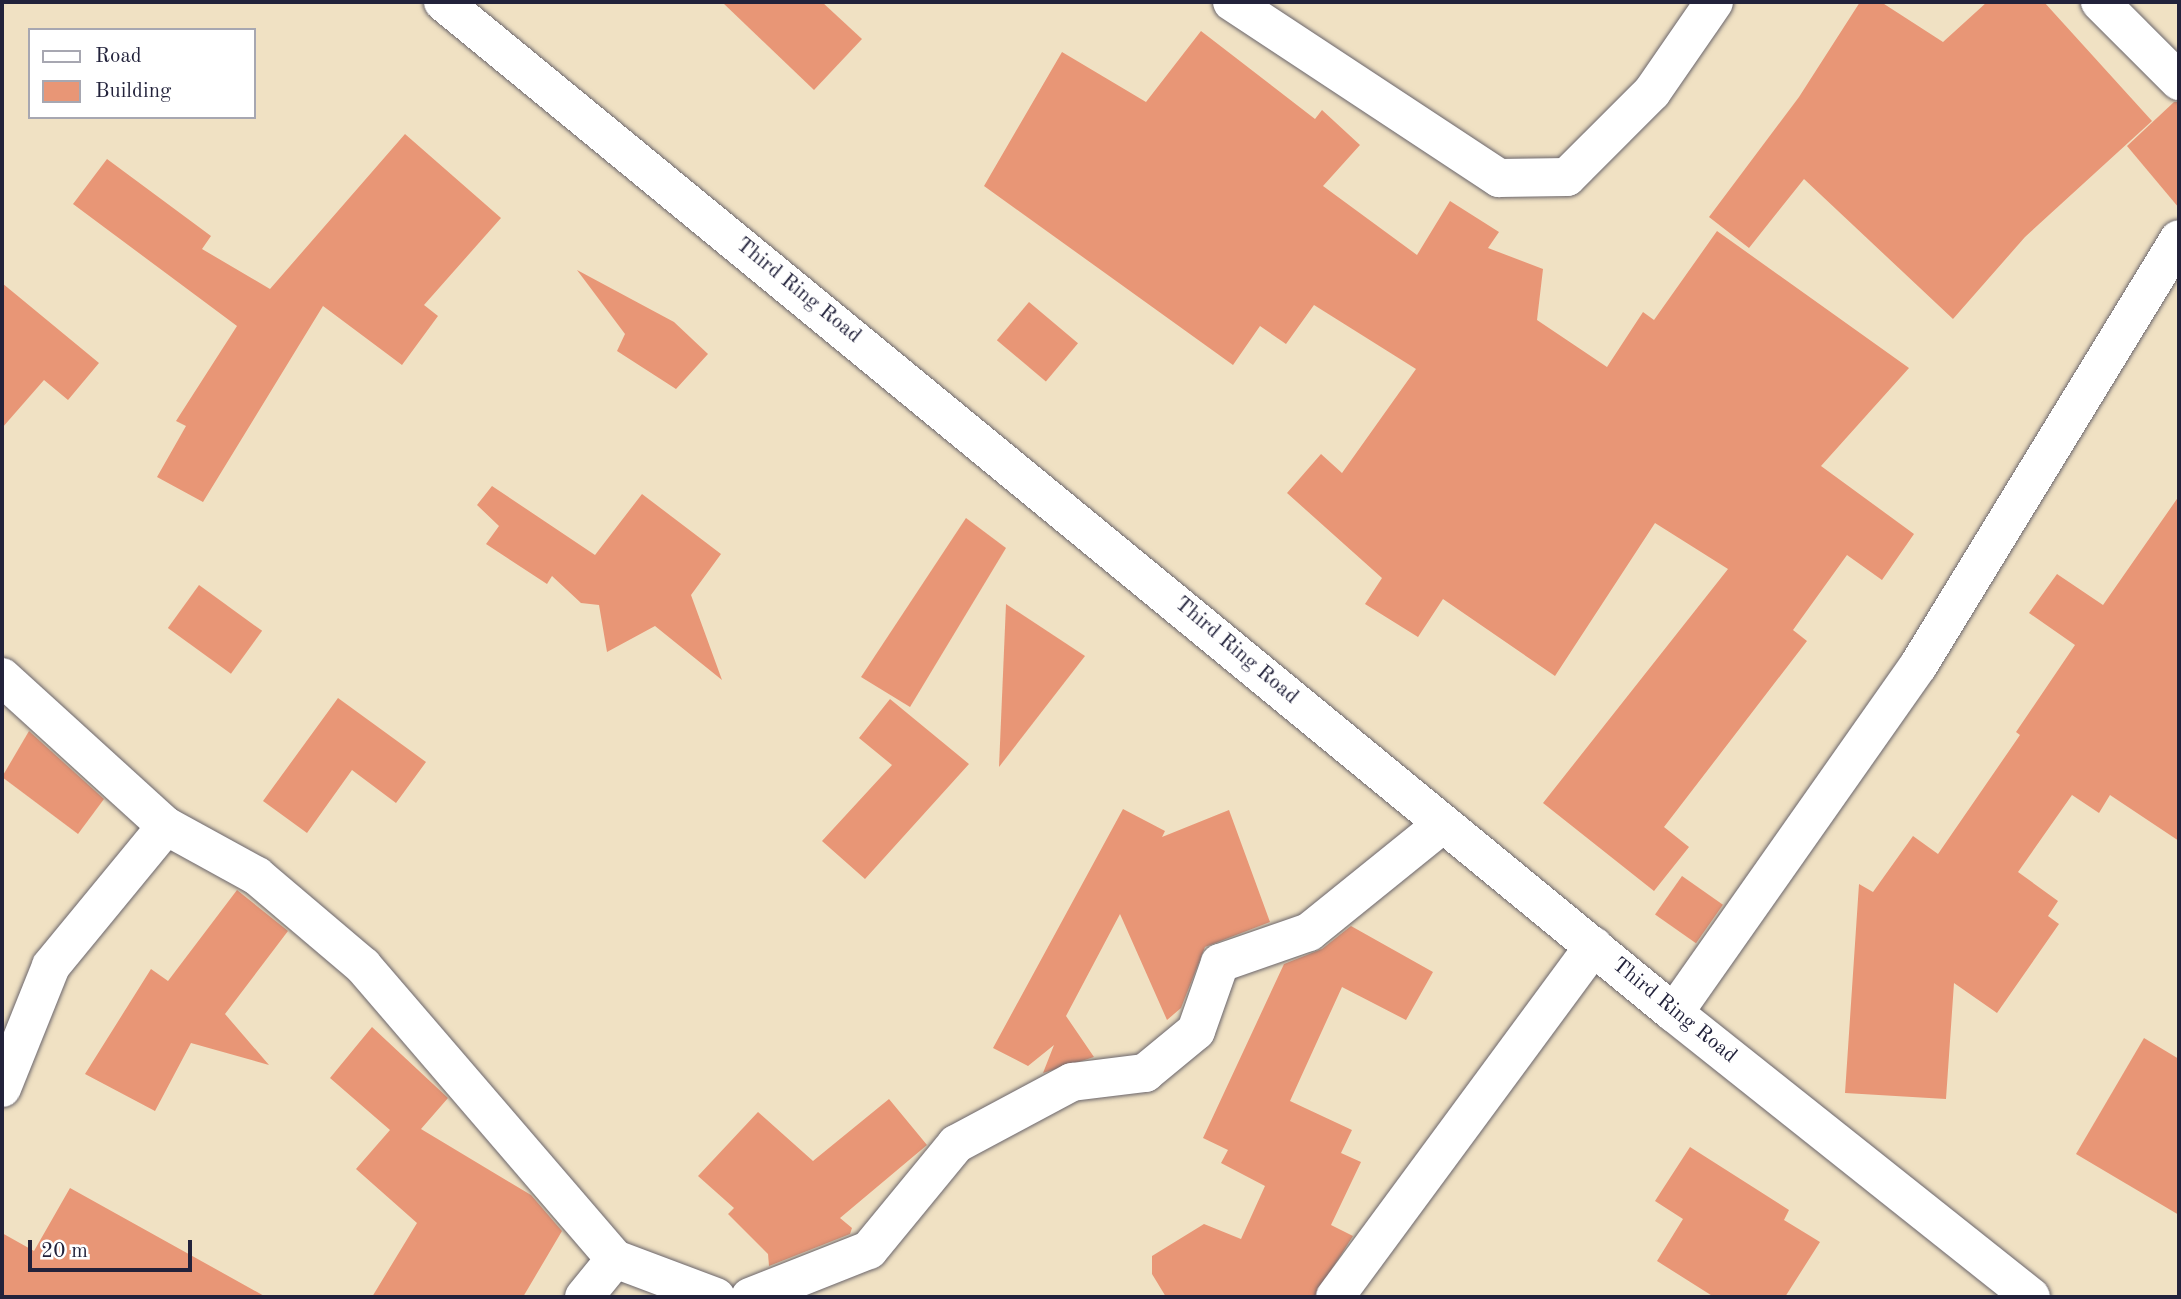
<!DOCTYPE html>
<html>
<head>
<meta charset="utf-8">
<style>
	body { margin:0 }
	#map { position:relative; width:2181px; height:1299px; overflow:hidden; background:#f0e1c3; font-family:"Old Standard TT",serif }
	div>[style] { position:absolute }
	.building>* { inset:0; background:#e89676; transform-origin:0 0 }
	.roads { filter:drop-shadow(0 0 2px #6a656b) drop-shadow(0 0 2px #6a656b) }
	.street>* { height:38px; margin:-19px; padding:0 19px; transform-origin:19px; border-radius:19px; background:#fff }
	.secondary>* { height:38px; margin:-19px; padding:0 19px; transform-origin:19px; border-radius:19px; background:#fff }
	span { translate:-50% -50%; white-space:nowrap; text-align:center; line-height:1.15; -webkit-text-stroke:5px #fff; paint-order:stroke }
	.street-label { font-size:21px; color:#22223b }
	.frame { position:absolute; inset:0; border:4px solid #22223b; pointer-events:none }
	.legend { position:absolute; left:28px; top:28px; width:228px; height:91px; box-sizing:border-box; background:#fff; border:2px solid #a7a7b1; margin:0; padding:9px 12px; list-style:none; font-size:21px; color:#22223b }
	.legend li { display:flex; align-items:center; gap:14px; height:35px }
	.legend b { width:35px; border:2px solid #a7a7b1 }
	.scale { position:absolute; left:28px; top:1240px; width:164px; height:32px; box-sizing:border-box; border:4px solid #22223b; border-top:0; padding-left:9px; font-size:21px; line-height:24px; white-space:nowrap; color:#22223b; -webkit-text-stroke:5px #fff; paint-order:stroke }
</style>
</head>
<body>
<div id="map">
	<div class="building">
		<div style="clip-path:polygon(722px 2px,822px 2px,862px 39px,814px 90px)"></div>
		<div style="clip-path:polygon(1860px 2px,1881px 2px,1943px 42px,1987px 2px,2044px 2px,2152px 121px,2025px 237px,1953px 319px,1804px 179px,1749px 248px,1709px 217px,1799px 97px)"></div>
		<div style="clip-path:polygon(1201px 31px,1315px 119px,1322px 110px,1360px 145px,1323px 186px,1417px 255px,1450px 201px,1499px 232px,1488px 248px,1543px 269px,1537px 320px,1607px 367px,1643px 312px,1654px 320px,1717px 231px,1909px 368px,1821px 466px,1914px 534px,1882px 580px,1847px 555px,1793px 630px,1807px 641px,1664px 827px,1689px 847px,1654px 891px,1543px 803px,1728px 569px,1655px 523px,1555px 676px,1443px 599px,1418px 637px,1365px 604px,1382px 578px,1287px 493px,1321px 454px,1342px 473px,1416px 369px,1314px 305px,1286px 344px,1260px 326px,1233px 365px,984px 186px,1062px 52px,1146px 102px)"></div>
		<div style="clip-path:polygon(2174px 102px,2179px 102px,2179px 208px,2127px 146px)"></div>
		<div style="clip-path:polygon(405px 134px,501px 218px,424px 305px,438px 316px,402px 365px,323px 306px,203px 502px,157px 477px,186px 426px,176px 421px,237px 326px,73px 204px,107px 159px,211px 236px,202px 249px,270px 289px)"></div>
		<div style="clip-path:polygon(577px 270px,674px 322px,708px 354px,676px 389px,617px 351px,625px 334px)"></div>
		<div style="clip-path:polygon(2px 283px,99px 363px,68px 400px,44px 380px,2px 428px)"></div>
		<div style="left:1029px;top:302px;width:64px;height:50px;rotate:40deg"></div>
		<div style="clip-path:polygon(492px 486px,595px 555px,642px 494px,721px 554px,691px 595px,722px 680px,655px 626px,607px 652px,599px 605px,581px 603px,552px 576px,547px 584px,486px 544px,499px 526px,477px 505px)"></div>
		<div style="clip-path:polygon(2179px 496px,2179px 841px,2110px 795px,2099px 813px,2072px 795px,2018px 872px,2058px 901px,2048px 916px,2059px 924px,1997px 1013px,1954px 983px,1946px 1099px,1845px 1093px,1859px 884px,1873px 892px,1913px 836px,1938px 854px,2020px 735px,2016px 732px,2075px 645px,2029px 613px,2057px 574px,2103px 605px)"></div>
		<div style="clip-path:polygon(966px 518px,1006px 548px,910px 707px,861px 677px)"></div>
		<div style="left:199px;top:585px;width:78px;height:53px;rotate:36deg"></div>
		<div style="clip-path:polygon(1006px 604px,1085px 656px,999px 767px)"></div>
		<div style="clip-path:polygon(338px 698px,426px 762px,396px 803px,352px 770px,307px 833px,263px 801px)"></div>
		<div style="clip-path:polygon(890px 699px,969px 764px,865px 879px,822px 841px,892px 765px,859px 738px)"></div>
		<div style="clip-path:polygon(29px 731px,104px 799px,78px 834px,2px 777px)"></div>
		<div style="clip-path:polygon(1123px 809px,1165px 831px,1162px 837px,1229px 810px,1270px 922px,1205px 947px,1181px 1008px,1167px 1020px,1120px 914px,1066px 1016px,1094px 1057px,1043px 1073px,1054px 1045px,1028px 1066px,993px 1048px)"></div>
		<div style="left:1682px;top:876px;width:50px;height:47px;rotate:35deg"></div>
		<div style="clip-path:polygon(237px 890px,288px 931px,225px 1014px,269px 1065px,191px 1043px,155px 1111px,85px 1074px,151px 969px,168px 981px)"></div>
		<div style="clip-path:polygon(1351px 926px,1433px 972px,1406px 1020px,1342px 987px,1290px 1101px,1352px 1130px,1341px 1153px,1361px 1162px,1331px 1225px,1353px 1236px,1314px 1297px,1166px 1297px,1152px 1274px,1152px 1256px,1204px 1224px,1241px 1239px,1265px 1186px,1221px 1163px,1228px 1150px,1203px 1138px,1284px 964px,1322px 949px)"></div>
		<div style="clip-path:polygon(372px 1027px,448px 1098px,421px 1129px,531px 1195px,562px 1231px,523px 1297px,372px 1297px,417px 1223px,356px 1169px,390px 1130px,330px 1078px)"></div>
		<div style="clip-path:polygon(2144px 1038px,2179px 1059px,2179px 1215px,2076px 1154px)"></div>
		<div style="clip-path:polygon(889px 1099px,927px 1145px,840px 1218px,852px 1228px,850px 1234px,769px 1266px,768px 1254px,728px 1214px,734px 1208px,698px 1176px,758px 1112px,813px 1161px)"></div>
		<div style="clip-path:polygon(1690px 1147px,1789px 1210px,1784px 1220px,1820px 1242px,1785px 1297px,1714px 1297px,1657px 1261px,1683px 1219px,1655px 1201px)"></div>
		<div style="clip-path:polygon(70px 1188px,266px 1297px,2px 1297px,2px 1233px,34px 1251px)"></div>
	</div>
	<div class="roads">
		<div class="street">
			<div style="left:1232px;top:2px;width:320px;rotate:33.4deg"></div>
			<div style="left:1499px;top:178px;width:68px;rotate:-0.8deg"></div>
			<div style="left:1567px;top:177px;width:120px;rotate:-45deg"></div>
			<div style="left:1652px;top:92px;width:109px;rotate:-55.4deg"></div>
			<div style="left:2100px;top:2px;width:112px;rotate:45deg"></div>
			<div style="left:2px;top:677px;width:222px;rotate:42.3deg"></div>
			<div style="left:166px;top:826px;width:104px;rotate:28.8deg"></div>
			<div style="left:257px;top:876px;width:139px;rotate:40.3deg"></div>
			<div style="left:363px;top:966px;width:386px;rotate:49.3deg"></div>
			<div style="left:615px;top:1259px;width:108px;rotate:20.6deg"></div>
			<div style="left:1674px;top:1013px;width:424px;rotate:-54.9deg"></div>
			<div style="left:1918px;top:666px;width:500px;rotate:-58.57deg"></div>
			<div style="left:2px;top:1088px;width:131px;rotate:-68.1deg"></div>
			<div style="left:51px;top:966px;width:181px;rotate:-50.6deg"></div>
			<div style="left:584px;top:1297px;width:49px;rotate:-50.8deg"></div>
			<div style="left:750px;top:1297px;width:128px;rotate:-21.6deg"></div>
			<div style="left:869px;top:1250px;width:137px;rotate:-50.6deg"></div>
			<div style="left:956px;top:1144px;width:132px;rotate:-28.1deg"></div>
			<div style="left:1072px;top:1082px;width:74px;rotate:-7deg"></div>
			<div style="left:1145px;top:1073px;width:66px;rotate:-39.5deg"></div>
			<div style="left:1196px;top:1031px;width:72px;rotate:-70.6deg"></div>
			<div style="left:1220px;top:963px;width:94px;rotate:-19.2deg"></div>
			<div style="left:1309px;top:932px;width:172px;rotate:-38.9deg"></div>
			<div style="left:1335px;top:1297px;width:436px;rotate:-53.6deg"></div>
		</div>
		<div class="secondary">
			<div style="left:443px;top:2px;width:1593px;rotate:39.4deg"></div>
			<div style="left:1674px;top:1013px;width:456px;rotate:38.5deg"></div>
		</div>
	</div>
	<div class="street-label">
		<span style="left:798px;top:291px;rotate:39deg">Third Ring Road</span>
		<span style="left:1236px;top:651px;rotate:40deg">Third Ring Road</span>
		<span style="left:1674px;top:1011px;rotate:39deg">Third Ring Road</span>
	</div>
	<div class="frame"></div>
	<ul class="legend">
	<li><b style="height:9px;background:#fff"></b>Road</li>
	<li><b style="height:19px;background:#e89676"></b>Building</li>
	</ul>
	<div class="scale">20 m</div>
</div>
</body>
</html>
